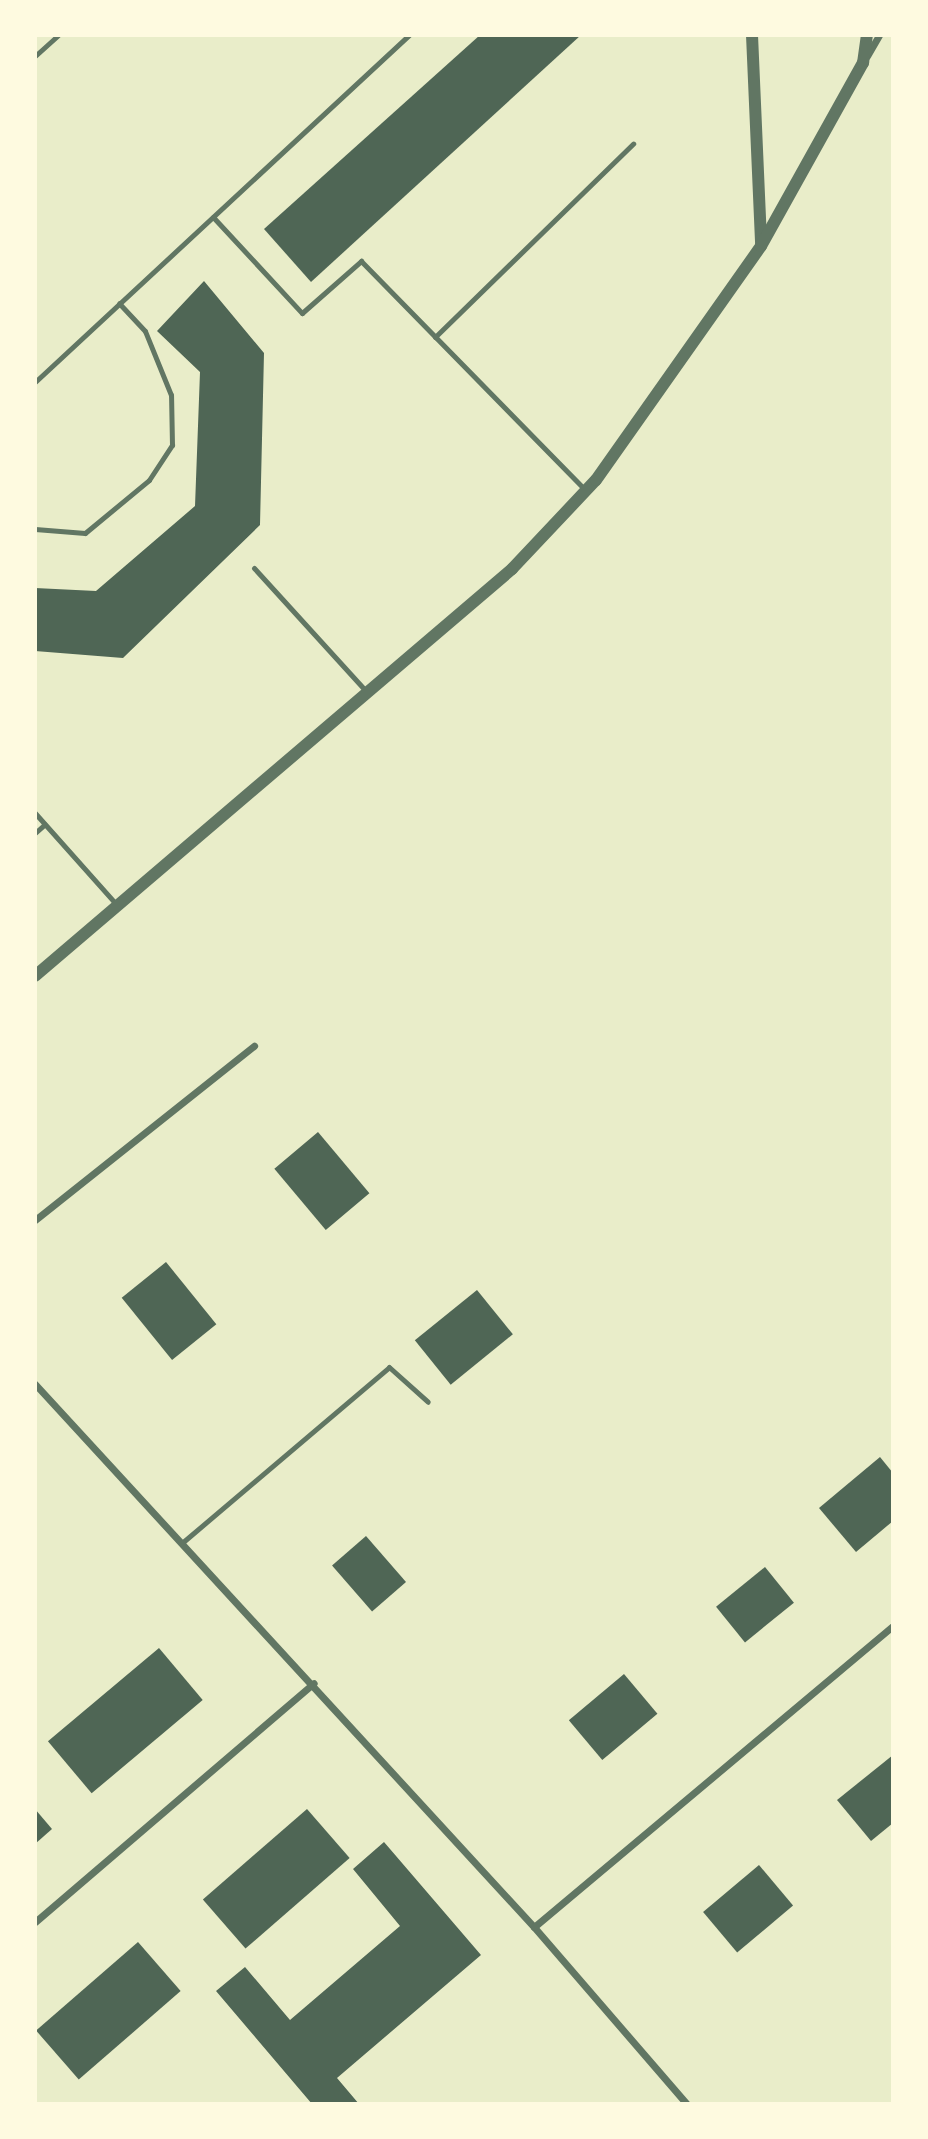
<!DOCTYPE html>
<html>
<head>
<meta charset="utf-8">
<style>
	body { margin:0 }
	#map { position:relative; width:928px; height:2139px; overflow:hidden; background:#e9edc9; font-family:Ubuntu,sans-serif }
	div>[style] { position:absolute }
	.building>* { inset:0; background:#4f6655; transform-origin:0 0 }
	.service>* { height:5px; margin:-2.5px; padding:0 2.5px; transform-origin:2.5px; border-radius:2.5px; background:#617663 }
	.minor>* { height:7px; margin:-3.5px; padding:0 3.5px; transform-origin:3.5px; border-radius:3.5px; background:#617663 }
	.tertiary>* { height:12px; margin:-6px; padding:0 6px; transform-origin:6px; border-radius:6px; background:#617663 }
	span { translate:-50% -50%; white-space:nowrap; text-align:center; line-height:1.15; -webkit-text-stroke:5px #fefae0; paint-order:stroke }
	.frame { position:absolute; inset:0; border:37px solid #fefae0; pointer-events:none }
</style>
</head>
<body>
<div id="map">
	<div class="building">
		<div style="clip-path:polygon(480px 35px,581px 35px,311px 282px,264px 229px)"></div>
		<div style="clip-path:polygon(204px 281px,264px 353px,260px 525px,123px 658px,35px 651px,35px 588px,96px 591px,195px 506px,200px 372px,157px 331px)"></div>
		<div style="left:318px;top:1132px;width:80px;height:57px;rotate:50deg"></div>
		<div style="left:166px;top:1262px;width:80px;height:57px;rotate:51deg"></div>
		<div style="left:477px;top:1290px;width:57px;height:80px;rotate:51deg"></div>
		<div style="clip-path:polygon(880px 1457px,893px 1473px,893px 1521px,856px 1552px,819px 1508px)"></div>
		<div style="left:366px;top:1536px;width:61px;height:45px;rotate:49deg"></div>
		<div style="left:765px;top:1567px;width:46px;height:63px;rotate:51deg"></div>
		<div style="left:159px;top:1648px;width:68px;height:145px;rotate:50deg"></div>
		<div style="left:624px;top:1674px;width:52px;height:72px;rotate:50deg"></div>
		<div style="clip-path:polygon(893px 1755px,893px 1823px,871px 1841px,837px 1800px)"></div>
		<div style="clip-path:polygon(35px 1809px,52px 1829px,35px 1844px)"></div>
		<div style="left:307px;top:1809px;width:65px;height:138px;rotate:49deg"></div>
		<div style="clip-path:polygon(384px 1842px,481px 1955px,337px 2078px,359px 2104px,312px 2104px,216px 1991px,245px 1967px,290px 2020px,400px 1926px,353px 1869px)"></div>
		<div style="left:759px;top:1865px;width:53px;height:73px;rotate:50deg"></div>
		<div style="left:138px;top:1942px;width:65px;height:135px;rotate:49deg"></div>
	</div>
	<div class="service">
		<div style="left:35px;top:56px;width:31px;rotate:-42deg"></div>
		<div style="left:213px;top:217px;width:131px;rotate:47.2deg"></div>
		<div style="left:302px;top:313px;width:79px;rotate:-41.4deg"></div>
		<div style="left:361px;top:261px;width:322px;rotate:45.6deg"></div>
		<div style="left:435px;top:337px;width:277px;rotate:-44.3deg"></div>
		<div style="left:35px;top:382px;width:510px;rotate:-42.86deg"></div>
		<div style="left:35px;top:529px;width:50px;rotate:4.6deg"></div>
		<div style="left:85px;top:533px;width:83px;rotate:-39.6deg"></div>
		<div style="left:149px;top:480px;width:42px;rotate:-56.7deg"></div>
		<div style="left:172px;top:445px;width:50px;rotate:-91.1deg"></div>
		<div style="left:171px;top:395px;width:69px;rotate:-112.1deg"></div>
		<div style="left:145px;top:331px;width:38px;rotate:-133deg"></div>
		<div style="left:254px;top:568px;width:168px;rotate:47.7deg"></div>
		<div style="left:35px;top:813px;width:123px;rotate:48.3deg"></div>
		<div style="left:35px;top:833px;width:13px;rotate:-42deg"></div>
		<div style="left:183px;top:1542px;width:270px;rotate:-40.3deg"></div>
		<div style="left:389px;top:1367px;width:52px;rotate:41.9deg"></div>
	</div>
	<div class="minor">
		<div style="left:867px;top:56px;width:24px;rotate:-60deg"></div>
		<div style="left:35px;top:1220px;width:280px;rotate:-38.5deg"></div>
		<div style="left:35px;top:1384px;width:737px;rotate:47.42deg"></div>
		<div style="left:534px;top:1927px;width:234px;rotate:49.2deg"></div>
		<div style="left:35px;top:1922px;width:367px;rotate:-40.6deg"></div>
		<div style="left:534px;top:1927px;width:468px;rotate:-40deg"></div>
	</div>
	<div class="tertiary">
		<div style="left:752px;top:35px;width:209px;rotate:87.5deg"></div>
		<div style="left:35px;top:976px;width:627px;rotate:-40.47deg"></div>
		<div style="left:512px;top:569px;width:122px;rotate:-46.7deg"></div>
		<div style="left:596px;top:480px;width:286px;rotate:-54.8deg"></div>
		<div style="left:761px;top:246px;width:210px;rotate:-60.9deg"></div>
		<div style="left:863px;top:63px;width:28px;rotate:-82deg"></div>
	</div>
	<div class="frame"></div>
</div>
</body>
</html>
